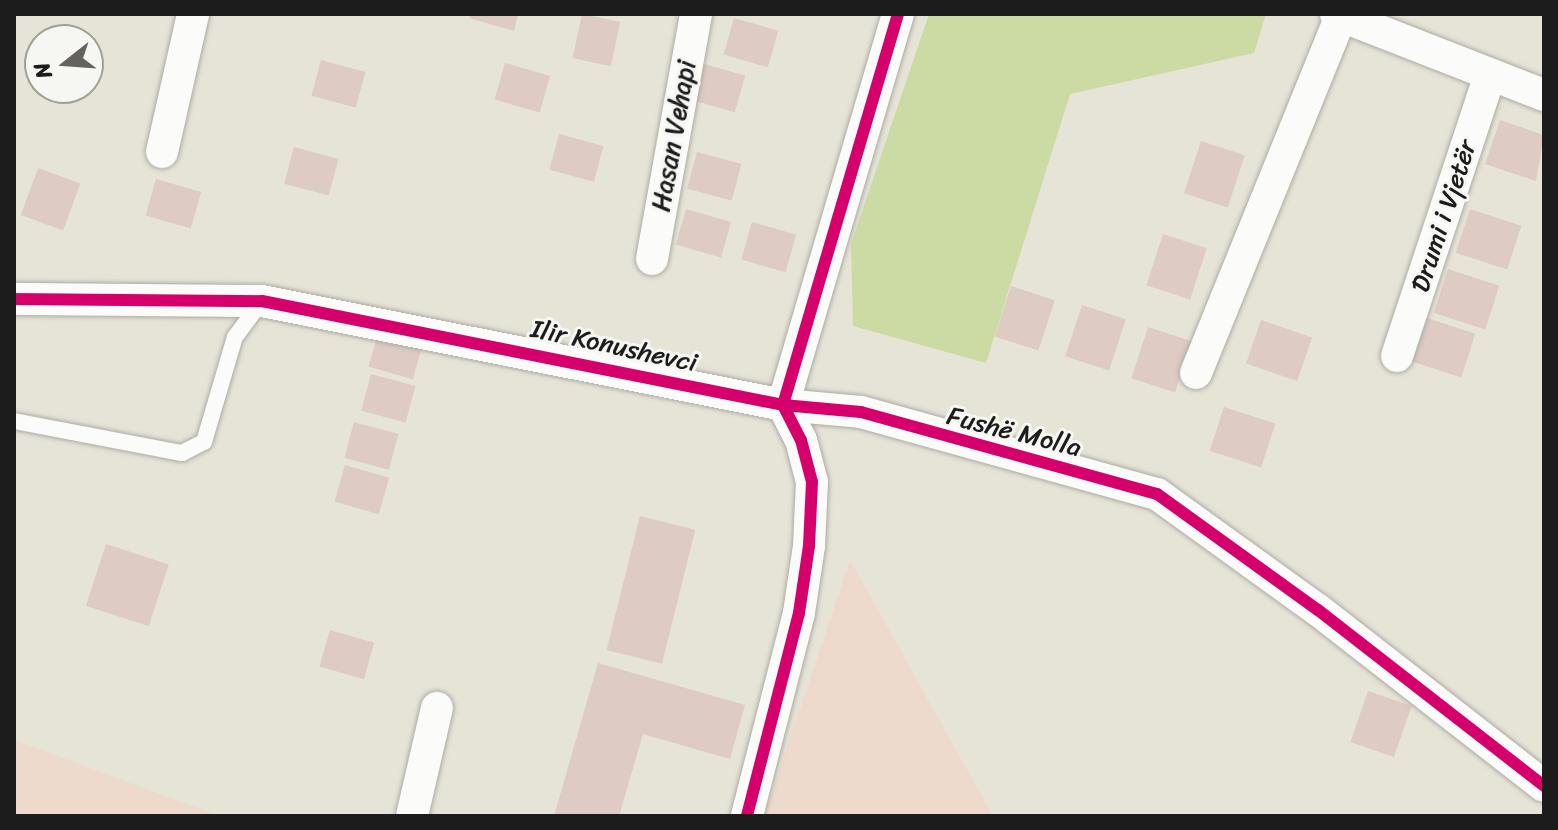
<!DOCTYPE html>
<html>
<head>
<meta charset="utf-8">
<style>
	body { margin:0 }
	#map { position:relative; width:1558px; height:830px; overflow:hidden; background:#e6e4d7; font-family:Sriracha,sans-serif }
	div>[style] { position:absolute }
	.built>* { inset:0; background:#eedacc }
	.green>* { inset:0; background:#ccdaa3 }
	.building>* { inset:0; background:#ddcbc4; transform-origin:0 0 }
	.roads { filter:drop-shadow(0 0 2px #adaca4) drop-shadow(0 0 2px #adaca4) }
	.service>* { height:16px; margin:-8px; padding:0 8px; transform-origin:8px; border-radius:8px; background:#fbfbf9 }
	.minor>* { height:32px; margin:-16px; padding:0 16px; transform-origin:16px; border-radius:16px; background:#fbfbf9 }
	.cycleway>* { height:12px; margin:-6px; padding:0 6px; transform-origin:6px; border-radius:6px; background:#d6006c }
	span { translate:-50% -50%; white-space:nowrap; text-align:center; line-height:1.15; -webkit-text-stroke:6px #f6f6f2; paint-order:stroke }
	.street-label { font-size:26px; color:#1c1c1c }
	.frame { position:absolute; inset:0; border:16px solid #1c1c1c; pointer-events:none }
	.north { position:absolute; left:24px; top:24px; width:80px; height:80px; box-sizing:border-box; background:#f6f6f2; border:2px solid #9f9f9c; border-radius:50%; rotate:253deg; font-size:22px; font-weight:700; line-height:32px; text-align:center; color:#1c1c1c }
	.north::after { content:''; display:block; margin:auto; width:28px; height:36px; background:#63625d; clip-path:polygon(50% 0,100% 100%,50% 72%,0 100%) }
</style>
</head>
<body>
<div id="map">
	<div class="built">
		<div style="clip-path:polygon(850px 560px,993px 816px,764px 816px)"></div>
		<div style="clip-path:polygon(15px 740px,219px 816px,14px 816px)"></div>
	</div>
	<div class="green">
		<div style="clip-path:polygon(929px 14px,1266px 14px,1254px 53px,1070px 94px,986px 363px,853px 326px,851px 244px)"></div>
	</div>
	<div class="building">
		<div style="clip-path:polygon(470px 14px,518px 14px,514px 31px,469px 18px)"></div>
		<div style="left:582px;top:14px;width:39px;height:45px;rotate:12deg"></div>
		<div style="left:734px;top:18px;width:46px;height:38px;rotate:16deg"></div>
		<div style="left:321px;top:60px;width:46px;height:37px;rotate:15deg"></div>
		<div style="left:505px;top:63px;width:47px;height:38px;rotate:16deg"></div>
		<div style="left:701px;top:63px;width:46px;height:38px;rotate:16deg"></div>
		<div style="clip-path:polygon(1500px 120px,1544px 135px,1536px 181px,1485px 164px)"></div>
		<div style="left:559px;top:134px;width:46px;height:37px;rotate:15deg"></div>
		<div style="left:1201px;top:141px;width:46px;height:55px;rotate:18deg"></div>
		<div style="left:294px;top:147px;width:46px;height:38px;rotate:15deg"></div>
		<div style="left:697px;top:152px;width:46px;height:38px;rotate:15deg"></div>
		<div style="left:38px;top:168px;width:45px;height:50px;rotate:20deg"></div>
		<div style="left:156px;top:179px;width:47px;height:38px;rotate:16deg"></div>
		<div style="left:686px;top:209px;width:47px;height:37px;rotate:16deg"></div>
		<div style="left:1470px;top:209px;width:54px;height:46px;rotate:18deg"></div>
		<div style="left:752px;top:222px;width:46px;height:39px;rotate:16deg"></div>
		<div style="left:1163px;top:234px;width:46px;height:54px;rotate:18deg"></div>
		<div style="left:1448px;top:269px;width:54px;height:46px;rotate:18deg"></div>
		<div style="left:1011px;top:286px;width:46px;height:53px;rotate:18deg"></div>
		<div style="left:1082px;top:305px;width:46px;height:54px;rotate:18deg"></div>
		<div style="left:1424px;top:317px;width:54px;height:46px;rotate:18deg"></div>
		<div style="left:1261px;top:320px;width:54px;height:46px;rotate:19deg"></div>
		<div style="left:1148px;top:327px;width:46px;height:54px;rotate:18deg"></div>
		<div style="left:379px;top:330px;width:46px;height:38px;rotate:16deg"></div>
		<div style="left:371px;top:374px;width:46px;height:38px;rotate:15deg"></div>
		<div style="left:1224px;top:407px;width:54px;height:46px;rotate:18deg"></div>
		<div style="left:354px;top:422px;width:46px;height:37px;rotate:15deg"></div>
		<div style="left:345px;top:465px;width:46px;height:38px;rotate:16deg"></div>
		<div style="left:640px;top:516px;width:57px;height:138px;rotate:14deg"></div>
		<div style="left:106px;top:544px;width:66px;height:65px;rotate:18deg"></div>
		<div style="left:330px;top:630px;width:46px;height:38px;rotate:16deg"></div>
		<div style="clip-path:polygon(598px 663px,745px 705px,730px 759px,643px 734px,619px 816px,554px 816px)"></div>
		<div style="left:1368px;top:691px;width:46px;height:54px;rotate:19deg"></div>
	</div>
	<div class="roads">
		<div class="service">
			<div style="left:14px;top:421px;width:171px;rotate:10.8deg"></div>
			<div style="left:182px;top:453px;width:25px;rotate:-27deg"></div>
			<div style="left:204px;top:442px;width:109px;rotate:-73.6deg"></div>
			<div style="left:235px;top:337px;width:44px;rotate:-53.4deg"></div>
		</div>
		<div class="minor">
			<div style="left:898px;top:14px;width:408px;rotate:106.4deg"></div>
			<div style="left:783px;top:405px;width:78px;rotate:5.1deg"></div>
			<div style="left:861px;top:412px;width:307px;rotate:15.5deg"></div>
			<div style="left:1157px;top:494px;width:198px;rotate:35.8deg"></div>
			<div style="left:1318px;top:610px;width:286px;rotate:37.9deg"></div>
			<div style="left:1336px;top:14px;width:223px;rotate:21.3deg"></div>
			<div style="left:162px;top:152px;width:141px;rotate:-77.3deg"></div>
			<div style="left:652px;top:259px;width:249px;rotate:-79.8deg"></div>
			<div style="left:14px;top:299px;width:248px;rotate:0.5deg"></div>
			<div style="left:262px;top:301px;width:531px;rotate:11.29deg"></div>
			<div style="left:783px;top:405px;width:39px;rotate:63deg"></div>
			<div style="left:801px;top:440px;width:43px;rotate:75.3deg"></div>
			<div style="left:812px;top:482px;width:64px;rotate:92.7deg"></div>
			<div style="left:809px;top:546px;width:68px;rotate:98.5deg"></div>
			<div style="left:799px;top:613px;width:210px;rotate:104.4deg"></div>
			<div style="left:1397px;top:356px;width:296px;rotate:-71.7deg"></div>
			<div style="left:1196px;top:373px;width:385px;rotate:-67.9deg"></div>
			<div style="left:412px;top:816px;width:111px;rotate:-77deg"></div>
		</div>
	</div>
	<div class="cycleway">
		<div style="left:898px;top:14px;width:408px;rotate:106.4deg"></div>
		<div style="left:783px;top:405px;width:78px;rotate:5.1deg"></div>
		<div style="left:861px;top:412px;width:307px;rotate:15.5deg"></div>
		<div style="left:1157px;top:494px;width:198px;rotate:35.8deg"></div>
		<div style="left:1318px;top:610px;width:286px;rotate:37.9deg"></div>
		<div style="left:14px;top:299px;width:248px;rotate:0.5deg"></div>
		<div style="left:262px;top:301px;width:531px;rotate:11.29deg"></div>
		<div style="left:783px;top:405px;width:39px;rotate:63deg"></div>
		<div style="left:801px;top:440px;width:43px;rotate:75.3deg"></div>
		<div style="left:812px;top:482px;width:64px;rotate:92.7deg"></div>
		<div style="left:809px;top:546px;width:68px;rotate:98.5deg"></div>
		<div style="left:799px;top:613px;width:210px;rotate:104.4deg"></div>
	</div>
	<div class="street-label">
		<span style="left:674px;top:136px;rotate:-80deg">Hasan Vehapi</span>
		<span style="left:1444px;top:216px;rotate:-72deg">Drumi i Vjetër</span>
		<span style="left:614px;top:346px;rotate:12deg">Ilir Konushevci</span>
		<span style="left:1014px;top:432px;rotate:14deg">Fushë Molla</span>
	</div>
	<div class="frame"></div>
	<div class="north">N</div>
</div>
</body>
</html>
